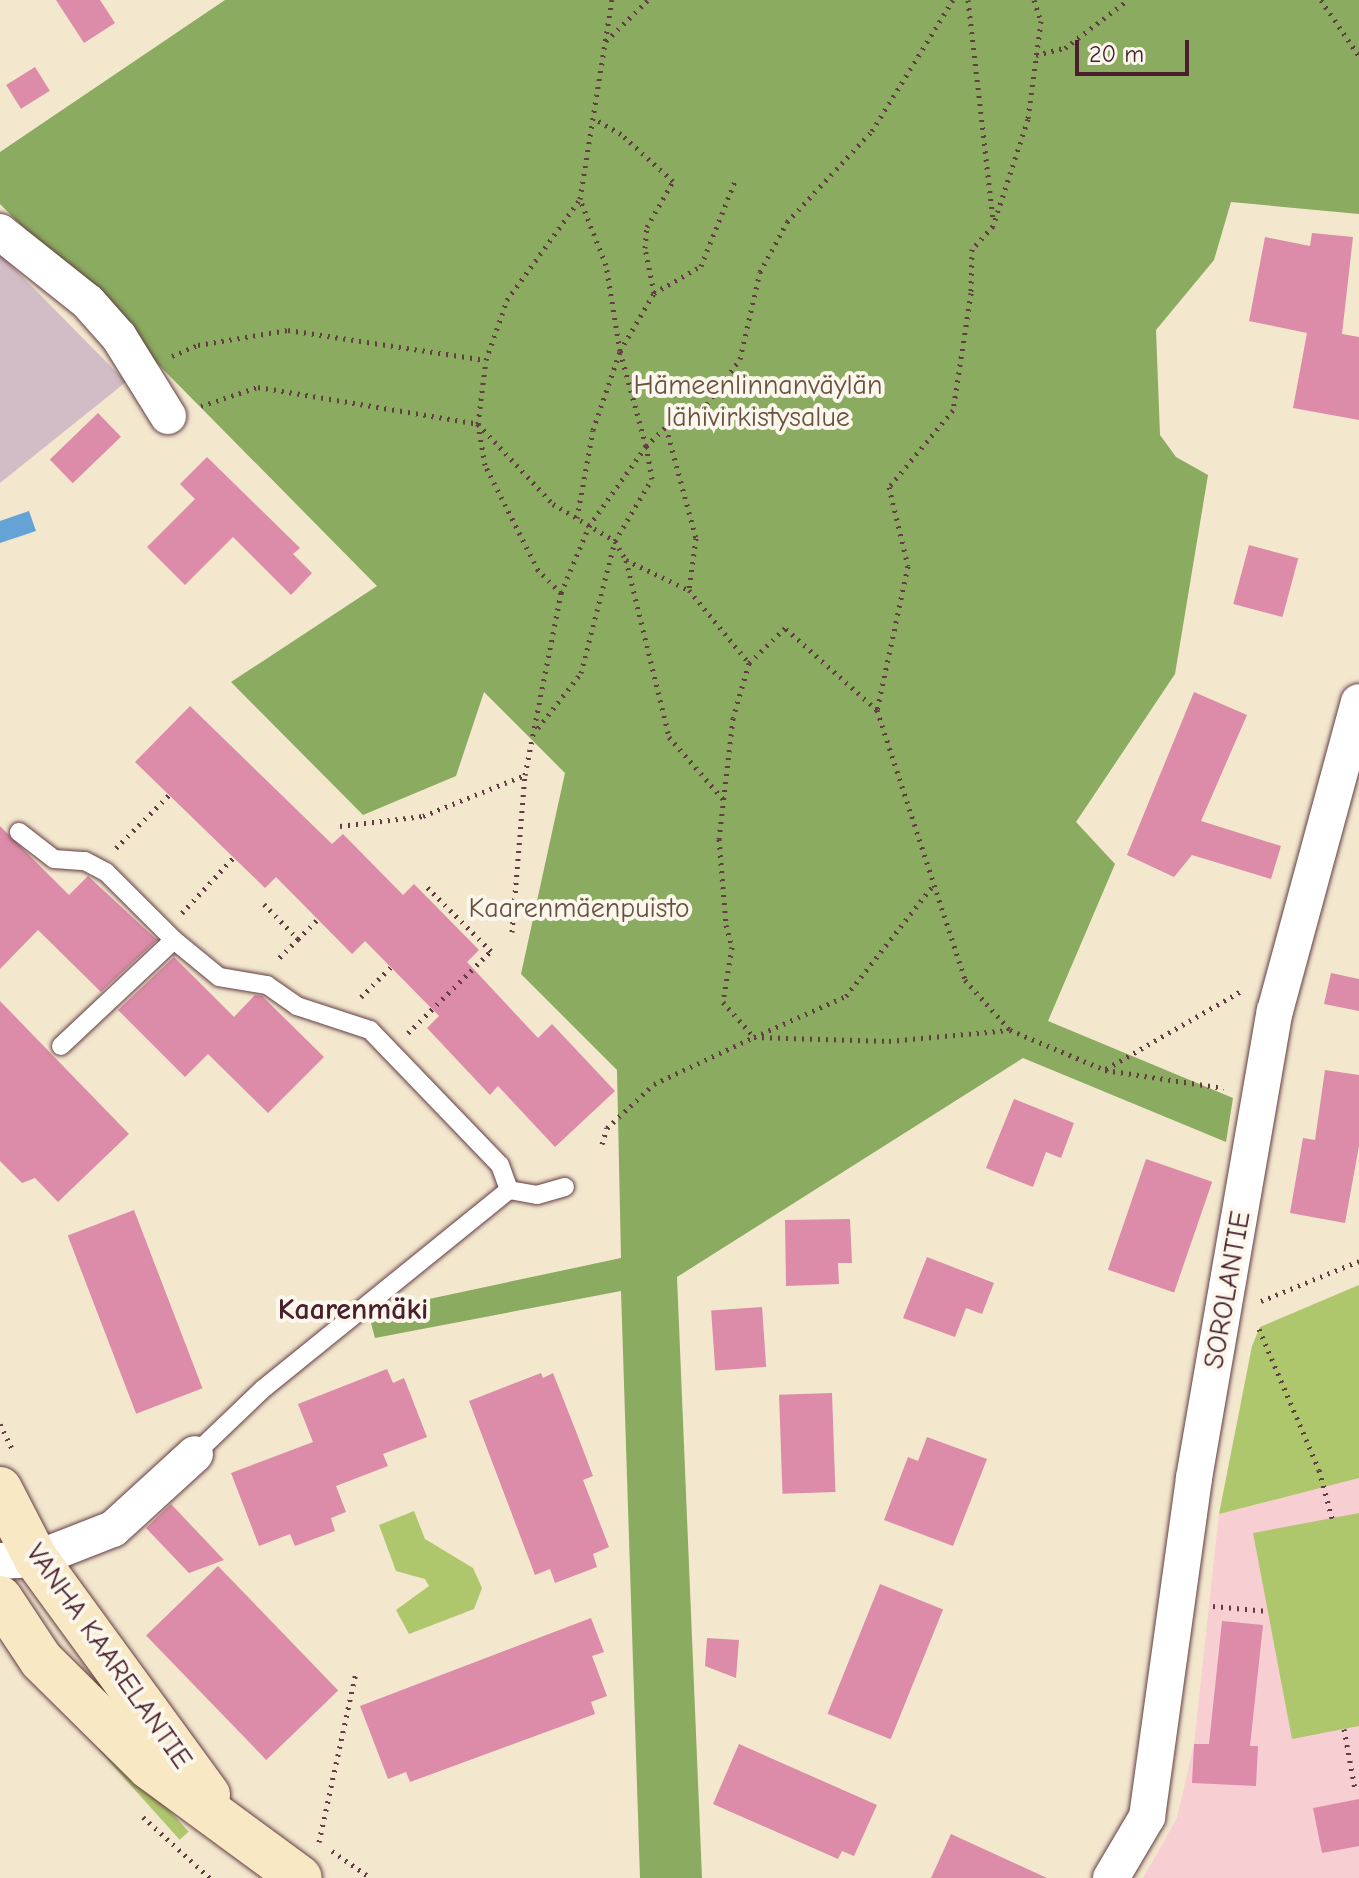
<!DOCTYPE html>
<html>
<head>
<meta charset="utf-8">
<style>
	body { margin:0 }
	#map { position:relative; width:1359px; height:1878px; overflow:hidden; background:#f3e7ce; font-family:"Comic Neue",sans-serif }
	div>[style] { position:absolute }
	.built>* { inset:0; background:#f7cfd2 }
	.industrial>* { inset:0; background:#d2bdc6 }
	.green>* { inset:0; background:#aec66c; transform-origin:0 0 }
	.forest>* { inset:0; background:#8aab60 }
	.water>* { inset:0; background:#65a2d6 }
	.building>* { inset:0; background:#dc8ca8; transform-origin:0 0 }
	.path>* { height:5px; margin-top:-2.5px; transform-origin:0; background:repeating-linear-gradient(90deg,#633d43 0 2px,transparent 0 8px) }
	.roads { filter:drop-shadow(0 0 2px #633d43) drop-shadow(0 0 2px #633d43) }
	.service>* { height:18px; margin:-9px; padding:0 9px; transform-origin:9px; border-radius:9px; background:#fff }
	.minor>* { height:36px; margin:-18px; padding:0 18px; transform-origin:18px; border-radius:18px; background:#fff }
	.secondary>* { height:44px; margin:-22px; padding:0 22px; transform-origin:22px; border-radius:22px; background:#f8e8c3 }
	span { translate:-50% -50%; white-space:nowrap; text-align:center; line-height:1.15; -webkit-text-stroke:8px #fbf7ec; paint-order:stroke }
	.park-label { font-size:28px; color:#68513e }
	.street-label { font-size:28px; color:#4a1f2b }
	.neighbourhood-label { font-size:30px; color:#4a1f2b; font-weight:700 }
	.scale { position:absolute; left:1075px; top:40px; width:114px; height:36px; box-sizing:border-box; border:4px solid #4a1f2b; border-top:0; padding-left:10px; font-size:24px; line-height:28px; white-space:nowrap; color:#4a1f2b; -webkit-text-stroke:6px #fbf7ec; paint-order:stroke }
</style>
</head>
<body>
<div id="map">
	<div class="built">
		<div style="clip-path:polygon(1359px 1478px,1359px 1878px,1143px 1878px,1177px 1818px,1194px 1744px,1219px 1514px)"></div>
	</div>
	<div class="industrial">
		<div style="clip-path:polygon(0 254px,126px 382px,0 483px)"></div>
	</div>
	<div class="green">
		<div style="clip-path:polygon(1359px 1285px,1359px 1478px,1219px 1514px,1252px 1346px,1260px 1327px)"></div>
		<div style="clip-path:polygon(414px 1511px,425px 1539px,473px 1568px,482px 1588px,474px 1609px,409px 1634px,396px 1610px,429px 1586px,425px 1579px,396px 1571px,379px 1525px)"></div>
		<div style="clip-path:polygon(1359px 1513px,1359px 1726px,1292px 1739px,1253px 1533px)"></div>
		<div style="left:107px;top:1741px;width:122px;height:12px;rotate:48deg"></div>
	</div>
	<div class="forest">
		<div style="clip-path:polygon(225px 0,1359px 0,1359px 214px,1231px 202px,1214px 260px,1156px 330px,1160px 435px,1176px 457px,1208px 475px,1175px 674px,1076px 822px,1115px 864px,1048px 1021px,1233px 1098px,1226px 1142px,1023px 1058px,677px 1277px,702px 1878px,640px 1878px,621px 1291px,375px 1338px,368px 1312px,621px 1258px,617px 1070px,521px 974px,565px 773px,484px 692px,456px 776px,363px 815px,231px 682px,377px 586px,0 204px,0 152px)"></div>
	</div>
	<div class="water">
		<div style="clip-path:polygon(29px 511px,36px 531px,0 543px,0 521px)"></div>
	</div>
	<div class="building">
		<div style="clip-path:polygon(56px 0,100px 0,115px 23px,84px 43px)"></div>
		<div style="left:35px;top:67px;width:28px;height:34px;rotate:58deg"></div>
		<div style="clip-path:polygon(1312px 233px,1353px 237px,1342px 334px,1359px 337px,1359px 420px,1293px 408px,1307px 333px,1249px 321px,1265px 237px,1310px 246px)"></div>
		<div style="left:98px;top:413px;width:33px;height:67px;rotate:46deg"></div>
		<div style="clip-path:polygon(207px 457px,300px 548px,293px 554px,312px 573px,291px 595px,233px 537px,185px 585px,147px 547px,195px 499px,180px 484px)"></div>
		<div style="left:1249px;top:545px;width:51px;height:61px;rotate:15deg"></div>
		<div style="clip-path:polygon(1194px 692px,1247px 715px,1201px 821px,1281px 846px,1271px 879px,1192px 855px,1174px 877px,1127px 855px)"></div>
		<div style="clip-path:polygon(190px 706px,332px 844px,343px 834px,403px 895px,414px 884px,479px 950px,467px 962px,538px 1038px,552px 1024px,615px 1091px,555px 1147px,498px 1086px,490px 1095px,427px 1028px,439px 1016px,365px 941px,352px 954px,276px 877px,265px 888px,135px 762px)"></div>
		<div style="clip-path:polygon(0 826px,69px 895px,88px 876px,157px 940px,101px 992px,38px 930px,0 969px)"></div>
		<div style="clip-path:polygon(174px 957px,234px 1017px,255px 995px,262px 996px,324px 1057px,268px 1113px,208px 1054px,185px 1077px,118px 1010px)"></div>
		<div style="clip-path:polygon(1331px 973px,1359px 979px,1359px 1011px,1324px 1004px)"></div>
		<div style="clip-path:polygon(0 1001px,129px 1134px,58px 1202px,35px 1178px,22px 1183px,0 1161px)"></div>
		<div style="clip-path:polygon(1325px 1070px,1359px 1075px,1359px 1146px,1345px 1223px,1290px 1213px,1303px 1138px,1315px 1140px)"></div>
		<div style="clip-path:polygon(1014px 1099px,1074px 1123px,1061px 1158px,1046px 1152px,1033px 1187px,986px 1168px)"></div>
		<div style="left:1146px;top:1159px;width:70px;height:117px;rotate:19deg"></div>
		<div style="left:134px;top:1210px;width:191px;height:71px;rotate:69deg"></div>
		<div style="clip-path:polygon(850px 1219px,852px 1263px,838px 1263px,839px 1284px,786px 1286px,785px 1220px)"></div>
		<div style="clip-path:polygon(927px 1257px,994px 1283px,982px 1314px,966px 1308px,955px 1337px,903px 1318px)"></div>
		<div style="left:762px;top:1307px;width:60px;height:51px;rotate:86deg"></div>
		<div style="clip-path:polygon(387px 1369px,393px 1383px,404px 1378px,427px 1437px,383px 1454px,388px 1466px,336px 1486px,346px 1512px,331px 1518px,335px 1531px,295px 1546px,290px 1534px,259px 1546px,231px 1473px,313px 1442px,298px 1404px)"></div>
		<div style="clip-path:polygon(541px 1373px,543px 1378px,553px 1373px,577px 1434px,593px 1476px,583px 1480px,609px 1547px,593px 1554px,597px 1567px,555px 1583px,550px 1569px,535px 1575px,469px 1401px)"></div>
		<div style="left:832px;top:1393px;width:99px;height:53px;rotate:88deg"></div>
		<div style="clip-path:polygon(927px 1437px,987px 1459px,953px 1546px,884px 1520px,908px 1457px,918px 1461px)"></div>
		<div style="clip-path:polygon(171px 1504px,224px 1560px,189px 1573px,146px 1528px)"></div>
		<div style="left:218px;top:1566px;width:173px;height:100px;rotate:46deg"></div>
		<div style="left:880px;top:1584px;width:68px;height:140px;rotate:22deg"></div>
		<div style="clip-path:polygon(591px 1618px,604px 1652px,592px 1656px,607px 1696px,591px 1702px,595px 1714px,410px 1782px,406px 1772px,388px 1779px,360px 1706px)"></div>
		<div style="clip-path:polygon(1222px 1621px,1263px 1625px,1250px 1746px,1258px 1746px,1256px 1786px,1192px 1783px,1194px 1744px,1209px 1744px)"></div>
		<div style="clip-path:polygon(707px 1638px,739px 1640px,736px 1678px,705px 1666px)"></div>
		<div style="clip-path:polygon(739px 1744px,877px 1805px,854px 1856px,842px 1851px,838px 1859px,713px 1804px)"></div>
		<div style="clip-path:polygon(1359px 1799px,1359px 1846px,1322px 1853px,1313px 1808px)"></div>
		<div style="clip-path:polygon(951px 1834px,1047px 1878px,931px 1878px)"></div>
	</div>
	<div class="path">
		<div style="left:968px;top:0;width:222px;rotate:83.5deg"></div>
		<div style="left:1034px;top:0;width:22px;rotate:72deg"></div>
		<div style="left:1041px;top:21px;width:99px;rotate:97.6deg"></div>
		<div style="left:1028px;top:119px;width:113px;rotate:108.1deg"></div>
		<div style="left:993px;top:226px;width:31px;rotate:132deg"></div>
		<div style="left:972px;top:249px;width:44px;rotate:91.3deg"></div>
		<div style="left:971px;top:293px;width:118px;rotate:98.7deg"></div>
		<div style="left:953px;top:410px;width:100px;rotate:129.7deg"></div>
		<div style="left:889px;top:487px;width:81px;rotate:76.5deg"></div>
		<div style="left:908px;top:566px;width:147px;rotate:102.1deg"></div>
		<div style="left:877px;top:710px;width:284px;rotate:71.9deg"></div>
		<div style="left:965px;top:980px;width:67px;rotate:48deg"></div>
		<div style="left:1010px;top:1030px;width:103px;rotate:22.8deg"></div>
		<div style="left:1105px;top:1070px;width:120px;rotate:8.6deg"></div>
		<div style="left:1321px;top:0;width:68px;rotate:55.8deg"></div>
		<div style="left:606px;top:41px;width:59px;rotate:-44.3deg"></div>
		<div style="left:1036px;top:55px;width:30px;rotate:-14deg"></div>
		<div style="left:1065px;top:48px;width:79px;rotate:-37.3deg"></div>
		<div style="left:654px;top:293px;width:54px;rotate:-29.9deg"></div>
		<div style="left:701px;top:266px;width:92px;rotate:-68.2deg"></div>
		<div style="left:172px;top:356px;width:28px;rotate:-23deg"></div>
		<div style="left:198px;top:345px;width:91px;rotate:-9.5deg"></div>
		<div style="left:288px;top:330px;width:200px;rotate:8.6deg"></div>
		<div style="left:201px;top:406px;width:60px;rotate:-18.4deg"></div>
		<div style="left:258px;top:387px;width:223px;rotate:9.5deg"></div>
		<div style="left:478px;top:424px;width:110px;rotate:46.8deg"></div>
		<div style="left:553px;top:504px;width:72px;rotate:30.8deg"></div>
		<div style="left:615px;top:541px;width:22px;rotate:60deg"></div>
		<div style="left:626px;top:560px;width:70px;rotate:25.5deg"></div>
		<div style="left:689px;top:590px;width:94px;rotate:50.6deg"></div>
		<div style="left:666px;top:427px;width:115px;rotate:74.9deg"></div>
		<div style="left:696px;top:538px;width:52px;rotate:97.7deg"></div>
		<div style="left:577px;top:518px;width:89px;rotate:-79.7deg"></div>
		<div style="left:593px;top:430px;width:83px;rotate:-71.1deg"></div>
		<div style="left:620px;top:351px;width:67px;rotate:-59.6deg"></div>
		<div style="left:654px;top:293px;width:46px;rotate:-101.3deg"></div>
		<div style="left:645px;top:248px;width:21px;rotate:-85deg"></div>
		<div style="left:647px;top:227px;width:53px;rotate:-60.5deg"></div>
		<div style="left:673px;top:181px;width:70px;rotate:-137.9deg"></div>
		<div style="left:621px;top:134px;width:30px;rotate:-150deg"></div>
		<div style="left:626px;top:560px;width:182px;rotate:76.3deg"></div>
		<div style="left:669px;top:737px;width:82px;rotate:48.9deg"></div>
		<div style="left:561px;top:593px;width:73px;rotate:-67.3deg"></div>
		<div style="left:589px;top:526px;width:98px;rotate:-54.5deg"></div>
		<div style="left:646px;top:446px;width:98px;rotate:-105.3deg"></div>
		<div style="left:620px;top:351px;width:87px;rotate:-99.2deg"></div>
		<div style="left:606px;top:265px;width:71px;rotate:-111.5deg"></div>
		<div style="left:877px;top:710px;width:123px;rotate:-138.3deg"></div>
		<div style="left:785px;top:628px;width:50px;rotate:135.8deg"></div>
		<div style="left:749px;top:663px;width:57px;rotate:106.2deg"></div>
		<div style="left:733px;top:718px;width:122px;rotate:96.6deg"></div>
		<div style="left:719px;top:839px;width:86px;rotate:85.3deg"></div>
		<div style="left:726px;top:925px;width:23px;rotate:75deg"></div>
		<div style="left:732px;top:947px;width:56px;rotate:99.3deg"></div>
		<div style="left:723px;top:1002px;width:47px;rotate:48.5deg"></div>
		<div style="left:754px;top:1037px;width:101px;rotate:-24deg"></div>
		<div style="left:846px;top:996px;width:142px;rotate:-51.8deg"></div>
		<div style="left:538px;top:728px;width:70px;rotate:-52deg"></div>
		<div style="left:581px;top:673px;width:136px;rotate:-75.6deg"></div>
		<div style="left:615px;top:541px;width:72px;rotate:-59.2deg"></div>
		<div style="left:652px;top:479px;width:34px;rotate:-100deg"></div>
		<div style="left:646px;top:446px;width:28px;rotate:-44deg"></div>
		<div style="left:666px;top:427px;width:47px;rotate:-29.3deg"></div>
		<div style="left:707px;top:404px;width:56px;rotate:-53.7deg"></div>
		<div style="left:740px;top:359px;width:89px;rotate:-77.1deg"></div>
		<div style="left:760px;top:272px;width:57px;rotate:-61.6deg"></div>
		<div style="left:787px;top:222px;width:125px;rotate:-47deg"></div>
		<div style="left:872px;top:131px;width:154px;rotate:-58.3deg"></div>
		<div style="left:340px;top:826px;width:84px;rotate:-6.9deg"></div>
		<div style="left:423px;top:816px;width:110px;rotate:-21.9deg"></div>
		<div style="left:116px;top:848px;width:75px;rotate:-45deg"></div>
		<div style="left:264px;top:904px;width:49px;rotate:45.8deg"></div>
		<div style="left:298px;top:939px;width:31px;rotate:135deg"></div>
		<div style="left:182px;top:913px;width:75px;rotate:-47.2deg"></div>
		<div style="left:512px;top:932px;width:158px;rotate:-85.3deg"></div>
		<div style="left:525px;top:775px;width:186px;rotate:-78.8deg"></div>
		<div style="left:561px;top:593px;width:33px;rotate:-135deg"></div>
		<div style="left:538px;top:570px;width:118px;rotate:-116.8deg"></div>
		<div style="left:485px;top:465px;width:42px;rotate:-99.7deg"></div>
		<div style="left:478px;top:424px;width:64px;rotate:-82.9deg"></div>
		<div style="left:486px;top:360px;width:64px;rotate:-70.7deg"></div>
		<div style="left:507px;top:300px;width:125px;rotate:-54.1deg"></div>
		<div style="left:580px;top:199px;width:202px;rotate:-80.9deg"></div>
		<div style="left:298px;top:939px;width:28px;rotate:-45deg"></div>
		<div style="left:361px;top:997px;width:42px;rotate:-45deg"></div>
		<div style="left:408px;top:1033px;width:117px;rotate:-44.7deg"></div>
		<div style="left:491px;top:951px;width:95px;rotate:-135deg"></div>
		<div style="left:1106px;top:1069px;width:158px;rotate:-30deg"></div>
		<div style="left:602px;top:1144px;width:17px;rotate:-73deg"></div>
		<div style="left:607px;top:1128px;width:64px;rotate:-43.1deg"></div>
		<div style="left:654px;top:1084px;width:110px;rotate:-25.2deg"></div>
		<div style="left:754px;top:1037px;width:135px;rotate:1.7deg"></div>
		<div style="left:889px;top:1041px;width:121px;rotate:-5.2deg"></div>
		<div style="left:1261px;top:1301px;width:106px;rotate:-22.2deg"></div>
		<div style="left:1259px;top:1329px;width:153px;rotate:66.9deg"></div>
		<div style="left:1319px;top:1470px;width:50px;rotate:74.8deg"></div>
		<div style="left:0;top:1424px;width:30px;rotate:64deg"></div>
		<div style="left:1213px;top:1606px;width:55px;rotate:5.2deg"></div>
		<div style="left:1344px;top:1729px;width:61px;rotate:79.6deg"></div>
		<div style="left:143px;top:1817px;width:91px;rotate:42.3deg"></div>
		<div style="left:319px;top:1842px;width:174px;rotate:-77.7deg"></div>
		<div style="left:332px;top:1851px;width:47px;rotate:34.7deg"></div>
	</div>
	<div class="roads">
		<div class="service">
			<div style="left:19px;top:832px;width:44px;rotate:37.6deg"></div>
			<div style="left:54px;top:859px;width:31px;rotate:4deg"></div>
			<div style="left:85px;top:861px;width:24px;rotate:28deg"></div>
			<div style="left:106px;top:872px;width:96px;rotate:45deg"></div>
			<div style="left:61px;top:1046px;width:155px;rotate:-43.2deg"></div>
			<div style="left:174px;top:940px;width:58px;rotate:39.4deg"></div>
			<div style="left:219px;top:977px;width:49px;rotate:9.5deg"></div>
			<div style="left:267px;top:985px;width:37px;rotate:35deg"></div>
			<div style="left:297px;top:1006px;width:77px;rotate:18.2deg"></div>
			<div style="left:370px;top:1030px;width:187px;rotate:46.1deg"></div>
			<div style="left:500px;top:1165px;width:27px;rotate:70deg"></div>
			<div style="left:195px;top:1454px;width:94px;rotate:-43.7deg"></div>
			<div style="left:263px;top:1389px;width:316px;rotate:-39deg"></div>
			<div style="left:509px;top:1190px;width:28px;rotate:10deg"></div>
			<div style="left:537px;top:1195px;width:29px;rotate:-16deg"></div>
		</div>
		<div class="minor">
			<div style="left:0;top:232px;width:112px;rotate:38.5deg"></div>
			<div style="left:88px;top:302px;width:47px;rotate:48.5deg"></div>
			<div style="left:119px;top:337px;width:93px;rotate:58.2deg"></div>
			<div style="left:0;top:1561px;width:36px;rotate:-3deg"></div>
			<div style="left:36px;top:1559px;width:83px;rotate:-21.3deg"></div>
			<div style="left:113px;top:1529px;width:111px;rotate:-42.4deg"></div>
			<div style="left:1111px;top:1878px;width:71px;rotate:-59.5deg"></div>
			<div style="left:1147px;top:1817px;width:342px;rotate:-82.1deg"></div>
			<div style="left:1194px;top:1478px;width:474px;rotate:-80.2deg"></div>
			<div style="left:1275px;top:1011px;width:320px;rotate:-74.8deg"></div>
		</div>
		<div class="secondary">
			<div style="left:0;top:1489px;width:79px;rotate:62.8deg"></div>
			<div style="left:36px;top:1559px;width:292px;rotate:53.9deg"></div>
			<div style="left:0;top:1598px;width:74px;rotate:56.5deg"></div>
			<div style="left:41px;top:1660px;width:152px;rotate:44.7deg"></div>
			<div style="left:149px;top:1767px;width:187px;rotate:36.3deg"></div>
		</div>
	</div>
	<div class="park-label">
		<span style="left:758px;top:401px">Hämeenlinnanväylän<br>lähivirkistysalue</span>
		<span style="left:579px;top:908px">Kaarenmäenpuisto</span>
	</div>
	<div class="street-label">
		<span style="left:1227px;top:1290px;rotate:-80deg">SOROLANTIE</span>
		<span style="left:109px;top:1656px;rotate:55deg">VANHA KAARELANTIE</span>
	</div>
	<div class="neighbourhood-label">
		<span style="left:353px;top:1310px">Kaarenmäki</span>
	</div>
	<div class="scale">20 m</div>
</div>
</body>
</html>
